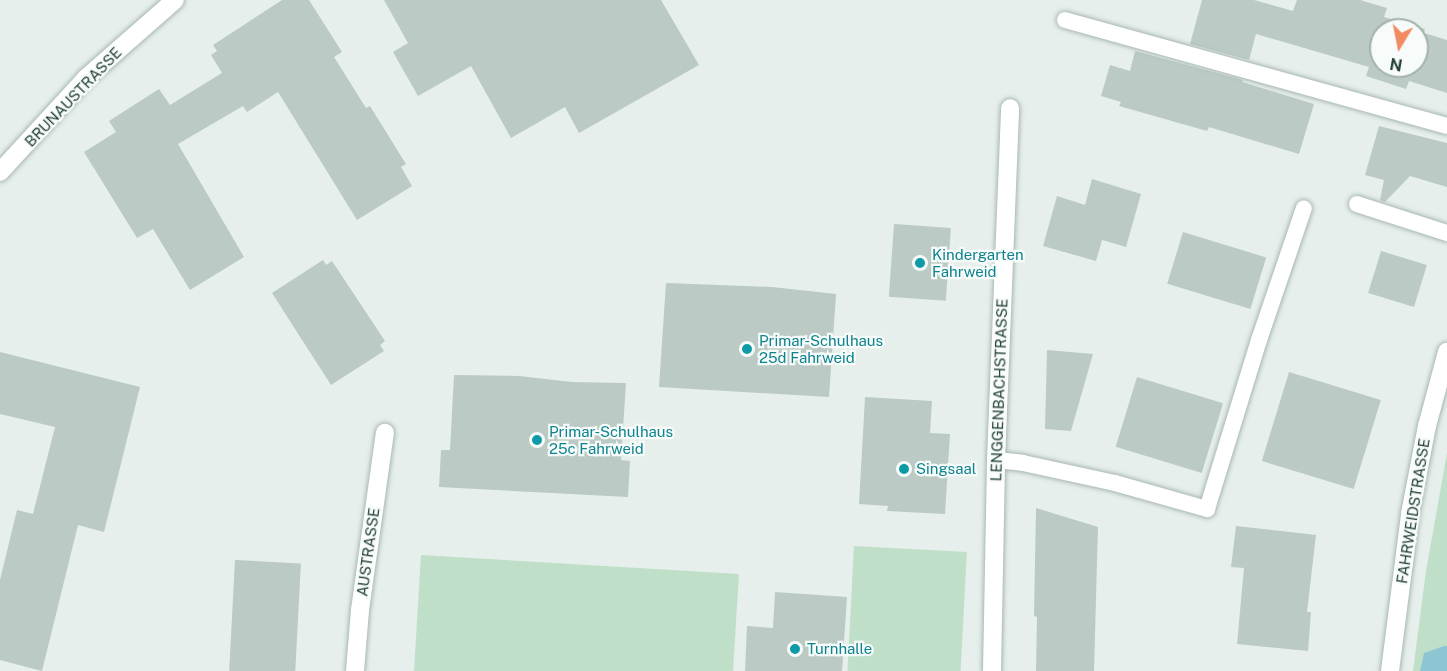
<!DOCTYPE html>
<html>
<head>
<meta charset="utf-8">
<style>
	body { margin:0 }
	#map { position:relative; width:1447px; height:671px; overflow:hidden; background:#e6efeb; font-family:"Public Sans",sans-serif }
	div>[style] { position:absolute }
	.green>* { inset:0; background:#bfdfc9; transform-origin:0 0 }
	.water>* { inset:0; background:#8ec5d3 }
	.building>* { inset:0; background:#bbcac4; transform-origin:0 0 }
	.roads { filter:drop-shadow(0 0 2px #a8b7b3) drop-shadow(0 0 2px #a8b7b3) }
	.service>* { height:16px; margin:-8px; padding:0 8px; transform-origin:8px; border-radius:8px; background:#fff }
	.minor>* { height:18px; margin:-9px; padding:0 9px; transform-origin:9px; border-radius:9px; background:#fff }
	.tertiary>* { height:18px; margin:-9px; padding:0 9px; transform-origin:9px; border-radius:9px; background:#fff }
	.dots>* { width:16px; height:16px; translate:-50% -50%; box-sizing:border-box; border:3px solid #f7fbf9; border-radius:50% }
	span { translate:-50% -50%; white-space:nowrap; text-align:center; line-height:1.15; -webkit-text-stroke:4.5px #f7fbf9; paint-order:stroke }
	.street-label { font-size:15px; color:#24413b }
	.culture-label { font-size:15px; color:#0d838f }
	.left { translate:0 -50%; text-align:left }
	.north { position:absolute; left:1369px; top:18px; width:60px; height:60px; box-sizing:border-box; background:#f7fbf9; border:2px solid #a3b1ad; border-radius:50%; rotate:190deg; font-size:16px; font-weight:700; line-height:24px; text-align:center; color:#24413b }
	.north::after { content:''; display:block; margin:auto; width:21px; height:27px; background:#f28b60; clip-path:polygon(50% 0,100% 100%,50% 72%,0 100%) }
</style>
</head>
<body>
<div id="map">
	<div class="green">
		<div style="clip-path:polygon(1447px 453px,1447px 671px,1413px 671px,1426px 571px)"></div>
		<div style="left:854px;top:546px;width:113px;height:125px;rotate:3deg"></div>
		<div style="clip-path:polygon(421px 555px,739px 574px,733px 671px,414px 671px)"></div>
	</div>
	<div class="water">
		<div style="clip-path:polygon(1444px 646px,1447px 646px,1447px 671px,1420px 671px,1424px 653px)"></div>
	</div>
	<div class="building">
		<div style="clip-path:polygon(282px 0,309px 0,342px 52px,334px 57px,366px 108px,370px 106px,406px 164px,401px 167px,412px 186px,357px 220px,278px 92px,247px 112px,243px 106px,178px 144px,244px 257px,190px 290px,153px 229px,137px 238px,84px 152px,116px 132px,109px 121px,159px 89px,170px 105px,222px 73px,211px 55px,217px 51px,213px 45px)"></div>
		<div style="clip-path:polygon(384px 0,661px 0,699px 65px,579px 133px,565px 107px,511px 138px,471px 66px,418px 96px,393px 52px,408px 43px)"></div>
		<div style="clip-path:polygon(evenodd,1202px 0,1254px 0,1293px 11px,1297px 0,1360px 0,1387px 8px,1384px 17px,1425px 29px,1424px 33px,1447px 40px,1447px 93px,1409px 81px,1406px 89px,1366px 76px,1369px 67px,1256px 34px,1249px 60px,1190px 44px,1202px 0,1381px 30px,1417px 30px,1417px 66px,1381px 66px,1381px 30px)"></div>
		<div style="clip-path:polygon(1135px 51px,1243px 80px,1242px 82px,1314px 104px,1299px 154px,1209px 127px,1207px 131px,1119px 106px,1121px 102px,1101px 96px,1110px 65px,1130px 71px)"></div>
		<div style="clip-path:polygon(1379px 126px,1447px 143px,1447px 187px,1410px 176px,1385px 202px,1380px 200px,1384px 180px,1365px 175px)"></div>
		<div style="clip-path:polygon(1092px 179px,1141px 194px,1126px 247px,1102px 240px,1096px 261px,1043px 246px,1057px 196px,1085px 205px)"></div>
		<div style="left:894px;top:224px;width:57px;height:73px;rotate:4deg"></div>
		<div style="left:1183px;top:232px;width:87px;height:54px;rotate:17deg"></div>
		<div style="left:1381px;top:251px;width:48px;height:44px;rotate:17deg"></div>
		<div style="clip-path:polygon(323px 260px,326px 265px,332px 261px,385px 341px,380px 345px,384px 351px,331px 385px,272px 293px)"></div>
		<div style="clip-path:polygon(666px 283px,772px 287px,836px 294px,829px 397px,659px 387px)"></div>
		<div style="clip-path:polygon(1047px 350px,1093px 354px,1071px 431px,1045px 429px)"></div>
		<div style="clip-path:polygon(0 352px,140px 387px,104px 532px,78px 525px,42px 671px,0 660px,0 580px,17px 510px,33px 514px,55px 427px,0 414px)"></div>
		<div style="left:1289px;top:372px;width:96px;height:93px;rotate:17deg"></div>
		<div style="clip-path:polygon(454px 375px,519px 376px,572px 382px,626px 383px,621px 460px,630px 461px,628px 497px,439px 487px,441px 450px,450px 450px)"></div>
		<div style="left:1137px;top:377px;width:90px;height:73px;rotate:17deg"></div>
		<div style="clip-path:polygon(865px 397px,932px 401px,930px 433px,950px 434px,945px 514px,887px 511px,888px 506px,859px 504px)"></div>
		<div style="clip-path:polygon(1036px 508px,1098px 527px,1094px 671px,1036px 671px,1037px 617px,1034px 616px)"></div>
		<div style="clip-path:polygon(1236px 526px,1316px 535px,1307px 612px,1311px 612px,1308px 651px,1237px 644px,1244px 568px,1231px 567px)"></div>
		<div style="left:235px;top:560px;width:66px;height:111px;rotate:3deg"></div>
		<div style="clip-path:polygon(775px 592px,847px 597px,842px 671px,745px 671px,747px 626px,773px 628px)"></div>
	</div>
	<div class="roads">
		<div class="service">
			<div style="left:1065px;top:20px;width:396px;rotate:15.5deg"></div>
			<div style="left:1357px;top:204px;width:95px;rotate:17.9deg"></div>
			<div style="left:996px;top:460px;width:27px;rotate:6deg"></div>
			<div style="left:1023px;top:463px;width:94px;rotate:12.3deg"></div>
			<div style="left:1115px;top:483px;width:96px;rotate:15.8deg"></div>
			<div style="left:1207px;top:509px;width:177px;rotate:-72.9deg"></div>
			<div style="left:1259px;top:340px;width:139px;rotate:-71.2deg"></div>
		</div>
		<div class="minor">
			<div style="left:0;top:172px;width:127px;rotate:-47.5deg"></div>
			<div style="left:86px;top:78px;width:118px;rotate:-41.2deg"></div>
			<div style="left:355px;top:671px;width:61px;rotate:-85.3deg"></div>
			<div style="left:360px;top:610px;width:179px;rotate:-82deg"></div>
			<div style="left:992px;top:671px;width:211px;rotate:-88.9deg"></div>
			<div style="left:996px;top:460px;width:352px;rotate:-87.7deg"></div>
		</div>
		<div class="tertiary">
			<div style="left:1390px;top:671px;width:158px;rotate:-82.7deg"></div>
			<div style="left:1410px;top:514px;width:90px;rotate:-79.1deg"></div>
			<div style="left:1427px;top:426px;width:77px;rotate:-74.9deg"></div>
		</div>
	</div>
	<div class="dots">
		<div style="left:920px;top:263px;background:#0f9aa8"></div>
		<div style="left:747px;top:349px;background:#0f9aa8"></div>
		<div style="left:537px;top:440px;background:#0f9aa8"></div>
		<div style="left:904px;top:469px;background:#0f9aa8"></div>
		<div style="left:795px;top:649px;background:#0f9aa8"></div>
	</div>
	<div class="street-label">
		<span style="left:73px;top:97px;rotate:-46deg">BRUNAUSTRASSE</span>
		<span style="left:999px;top:390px;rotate:-88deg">LENGGENBACHSTRASSE</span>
		<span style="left:1413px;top:511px;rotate:-81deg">FAHRWEIDSTRASSE</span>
		<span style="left:368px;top:552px;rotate:-82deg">AUSTRASSE</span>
	</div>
	<div class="culture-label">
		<span class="left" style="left:932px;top:263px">Kindergarten<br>Fahrweid</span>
		<span class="left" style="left:759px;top:349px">Primar-Schulhaus<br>25d Fahrweid</span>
		<span class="left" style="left:549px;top:440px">Primar-Schulhaus<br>25c Fahrweid</span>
		<span class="left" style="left:916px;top:469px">Singsaal</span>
		<span class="left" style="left:807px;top:649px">Turnhalle</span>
	</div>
	<div class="north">N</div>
</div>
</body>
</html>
